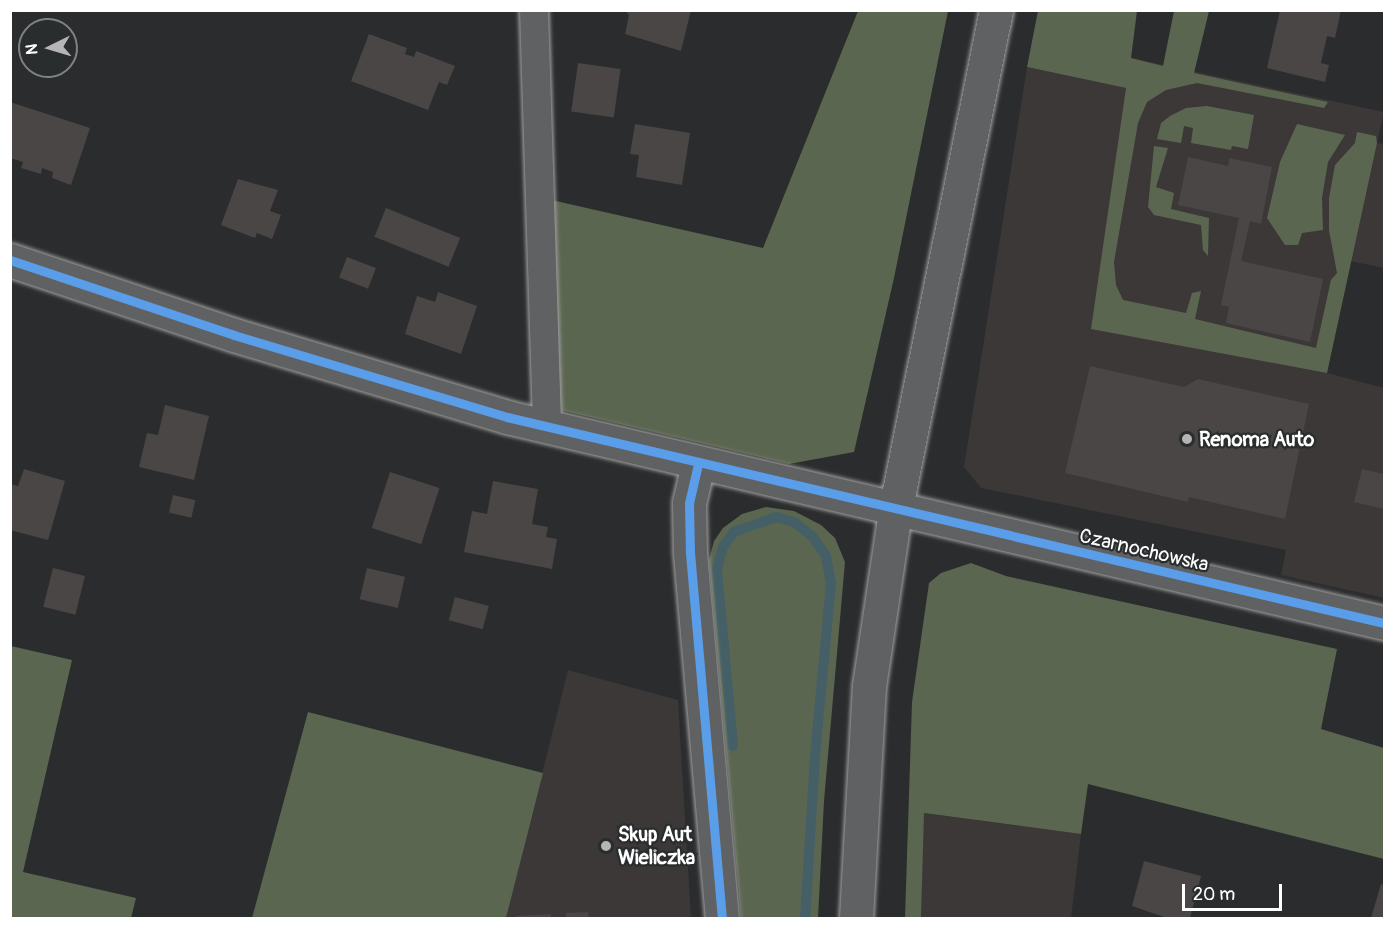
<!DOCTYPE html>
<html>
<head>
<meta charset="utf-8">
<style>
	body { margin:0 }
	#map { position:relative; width:1395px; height:929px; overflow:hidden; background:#2b2c2d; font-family:Pangolin,sans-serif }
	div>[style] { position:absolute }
	.built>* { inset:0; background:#3b3837 }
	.green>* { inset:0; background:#5b6650 }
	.stream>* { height:10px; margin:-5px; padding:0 5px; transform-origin:5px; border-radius:5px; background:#455f67 }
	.building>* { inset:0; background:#494645; transform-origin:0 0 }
	.roads { filter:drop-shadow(0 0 2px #a0a0a0) drop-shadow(0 0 2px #a0a0a0) }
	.street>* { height:28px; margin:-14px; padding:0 14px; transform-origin:14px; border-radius:14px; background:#606162 }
	.secondary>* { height:33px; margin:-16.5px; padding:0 16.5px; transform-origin:16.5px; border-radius:16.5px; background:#606162 }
	.primary>* { height:33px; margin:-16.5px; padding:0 16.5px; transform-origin:16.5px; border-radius:16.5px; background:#606162 }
	.cycleway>* { height:9px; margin:-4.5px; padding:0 4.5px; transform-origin:4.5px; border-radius:4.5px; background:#5a9eea }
	.dots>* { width:16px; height:16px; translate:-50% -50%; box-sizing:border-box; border:3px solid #2a2d2e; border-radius:50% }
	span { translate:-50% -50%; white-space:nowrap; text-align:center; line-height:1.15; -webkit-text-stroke:4.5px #2a2d2e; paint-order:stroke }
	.poi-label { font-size:20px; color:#fff; font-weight:700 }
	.left { translate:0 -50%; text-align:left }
	.street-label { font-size:20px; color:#fff }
	.frame { position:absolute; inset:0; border:12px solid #fff; pointer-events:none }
	.north { position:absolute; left:18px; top:18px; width:60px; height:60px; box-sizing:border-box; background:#2a2d2e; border:2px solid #7f8182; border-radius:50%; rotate:265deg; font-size:16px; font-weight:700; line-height:24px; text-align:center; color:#fff }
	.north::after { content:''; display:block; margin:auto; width:21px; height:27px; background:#b5b5b6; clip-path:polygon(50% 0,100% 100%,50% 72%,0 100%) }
	.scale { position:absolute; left:1182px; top:884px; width:100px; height:27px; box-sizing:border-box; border:3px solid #fff; border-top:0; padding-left:8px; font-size:18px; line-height:21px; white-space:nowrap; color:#fff; -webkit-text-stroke:4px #2a2d2e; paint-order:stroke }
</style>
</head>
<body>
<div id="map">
	<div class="built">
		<div style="clip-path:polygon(1131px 58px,1384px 112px,1377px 143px,1384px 144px,1384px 268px,1350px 261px,1327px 373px,1384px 388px,1384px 598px,1281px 575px,1286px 550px,981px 488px,964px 467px,1027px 67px,1126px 88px)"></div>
		<div style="clip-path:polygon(568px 670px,678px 700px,691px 918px,506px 918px)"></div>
		<div style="clip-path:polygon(923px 813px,1081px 834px,1071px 918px,921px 918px)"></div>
	</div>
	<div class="green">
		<div style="clip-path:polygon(858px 11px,948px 11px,894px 278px,854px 452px,789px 464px,556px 409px,547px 199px,763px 248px)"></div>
		<div style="clip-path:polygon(1038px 11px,1137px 11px,1131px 58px,1163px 66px,1174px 11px,1209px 11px,1194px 73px,1328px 102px,1324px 108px,1197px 83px,1166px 90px,1147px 102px,1138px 123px,1114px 262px,1116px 285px,1123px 300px,1186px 313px,1192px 293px,1201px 291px,1195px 319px,1316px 348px,1331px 280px,1337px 273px,1329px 230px,1329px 198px,1335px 165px,1355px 143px,1357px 132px,1376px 136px,1377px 143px,1327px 373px,1091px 329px,1126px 88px,1027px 67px)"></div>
		<div style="clip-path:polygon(1207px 106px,1254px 115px,1248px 149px,1232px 146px,1231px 150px,1191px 143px,1193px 128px,1184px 126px,1181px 143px,1157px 139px,1161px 123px,1170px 116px,1186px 108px)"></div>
		<div style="clip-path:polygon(1297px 124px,1345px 135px,1328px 162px,1322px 198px,1323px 230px,1302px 233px,1298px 245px,1285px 245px,1267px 218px,1280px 162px)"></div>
		<div style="clip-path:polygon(1154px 146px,1168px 148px,1156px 187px,1174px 193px,1171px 209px,1209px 218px,1208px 256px,1203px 250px,1201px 225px,1154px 215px,1148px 207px)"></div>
		<div style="clip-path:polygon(766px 507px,794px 511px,821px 525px,835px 538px,845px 562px,824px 801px,818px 918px,741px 918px,709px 560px,714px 541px,723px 528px,742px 514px)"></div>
		<div style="clip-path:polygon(971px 563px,1006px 576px,1337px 649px,1321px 729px,1384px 748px,1384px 859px,1088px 784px,1081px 834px,924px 813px,921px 918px,905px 918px,912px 702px,929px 583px,941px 573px)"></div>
		<div style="clip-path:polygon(11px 646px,72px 660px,23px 872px,136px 898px,131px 918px,11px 918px)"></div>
		<div style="clip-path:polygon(308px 712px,543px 773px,506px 918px,252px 918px)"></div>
	</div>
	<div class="stream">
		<div style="left:733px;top:746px;width:178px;rotate:-95.2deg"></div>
		<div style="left:717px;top:569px;width:23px;rotate:-75deg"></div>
		<div style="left:723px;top:547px;width:19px;rotate:-54deg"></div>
		<div style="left:734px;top:532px;width:45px;rotate:-19.7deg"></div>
		<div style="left:776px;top:517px;width:19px;rotate:16deg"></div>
		<div style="left:794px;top:522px;width:24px;rotate:38deg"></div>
		<div style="left:813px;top:537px;width:23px;rotate:56deg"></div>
		<div style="left:826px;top:556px;width:27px;rotate:80deg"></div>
		<div style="left:831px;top:583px;width:174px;rotate:95.3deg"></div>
		<div style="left:815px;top:756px;width:162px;rotate:93.5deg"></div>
	</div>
	<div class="building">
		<div style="clip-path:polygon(625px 10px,691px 10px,681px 51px,625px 34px,629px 15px)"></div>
		<div style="clip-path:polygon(1280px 10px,1341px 10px,1335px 38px,1327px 36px,1321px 63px,1329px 65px,1325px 82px,1267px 68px)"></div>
		<div style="clip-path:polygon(369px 34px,407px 48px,405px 54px,414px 57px,416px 51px,455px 66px,447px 85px,439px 82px,428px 110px,351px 81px)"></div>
		<div style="left:578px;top:63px;width:43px;height:49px;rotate:8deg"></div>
		<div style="clip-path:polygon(10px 102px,90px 128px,71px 185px,52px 178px,53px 172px,42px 168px,41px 174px,21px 168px,23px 162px,10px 158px)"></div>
		<div style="clip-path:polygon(635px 124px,690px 133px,682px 185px,636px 177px,639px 155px,630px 154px)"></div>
		<div style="clip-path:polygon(1188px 157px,1228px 166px,1229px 158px,1272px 167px,1261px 224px,1250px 221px,1241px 261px,1323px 279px,1310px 342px,1226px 323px,1229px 307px,1221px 305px,1239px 218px,1178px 205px)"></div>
		<div style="clip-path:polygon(238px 179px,278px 190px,270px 211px,281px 215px,272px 239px,257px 233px,255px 238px,221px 225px)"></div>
		<div style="left:386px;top:208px;width:80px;height:31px;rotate:22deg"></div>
		<div style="left:347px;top:257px;width:31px;height:22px;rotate:21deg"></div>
		<div style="clip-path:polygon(438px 292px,477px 306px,461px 354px,405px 334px,417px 296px,435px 302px)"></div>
		<div style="clip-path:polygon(1090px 366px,1184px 387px,1198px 379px,1309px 404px,1285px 519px,1189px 497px,1188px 502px,1065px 473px)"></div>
		<div style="clip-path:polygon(165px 405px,209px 416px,194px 480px,139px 467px,147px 433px,158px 435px)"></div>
		<div style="clip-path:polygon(24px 469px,65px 481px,48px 540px,10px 530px,10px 484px,18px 486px)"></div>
		<div style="clip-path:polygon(1362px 469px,1384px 474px,1384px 509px,1354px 502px)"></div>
		<div style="left:390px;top:472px;width:52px;height:59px;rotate:18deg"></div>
		<div style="clip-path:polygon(493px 481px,538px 489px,532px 524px,548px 527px,546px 537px,557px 539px,552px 569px,464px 552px,472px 511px,487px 514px)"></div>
		<div style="left:173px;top:495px;width:23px;height:18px;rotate:13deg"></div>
		<div style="left:53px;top:568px;width:33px;height:40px;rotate:14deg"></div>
		<div style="left:367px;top:568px;width:39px;height:32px;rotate:13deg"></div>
		<div style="left:455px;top:597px;width:35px;height:24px;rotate:15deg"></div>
		<div style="clip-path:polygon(1144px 861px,1201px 876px,1190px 918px,1167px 918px,1132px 906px)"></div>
		<div style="clip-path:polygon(1381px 884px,1384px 885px,1384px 918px,1371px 918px)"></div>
		<div style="clip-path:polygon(588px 912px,589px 918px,566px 918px,566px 913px)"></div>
		<div style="clip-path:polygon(551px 914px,551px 918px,516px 918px,516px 916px)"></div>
	</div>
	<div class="roads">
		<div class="street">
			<div style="left:534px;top:10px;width:416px;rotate:88.2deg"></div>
		</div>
		<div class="secondary">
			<div style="left:10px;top:260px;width:236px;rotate:18.5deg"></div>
			<div style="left:234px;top:335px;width:285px;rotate:16.7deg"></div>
			<div style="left:507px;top:417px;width:901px;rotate:13.22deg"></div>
			<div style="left:698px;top:464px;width:40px;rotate:103deg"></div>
			<div style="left:689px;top:503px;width:50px;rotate:88.9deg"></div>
			<div style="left:690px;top:553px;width:366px;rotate:85deg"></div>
		</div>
		<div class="primary">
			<div style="left:856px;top:918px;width:232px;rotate:-86.8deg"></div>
			<div style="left:869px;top:686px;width:177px;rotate:-81.5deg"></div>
			<div style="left:895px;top:511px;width:511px;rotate:-78.6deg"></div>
		</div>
	</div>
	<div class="cycleway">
		<div style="left:10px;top:260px;width:236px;rotate:18.5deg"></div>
		<div style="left:234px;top:335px;width:285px;rotate:16.7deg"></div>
		<div style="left:507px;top:417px;width:901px;rotate:13.22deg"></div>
		<div style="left:698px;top:464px;width:40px;rotate:103deg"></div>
		<div style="left:689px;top:503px;width:50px;rotate:88.9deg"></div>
		<div style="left:690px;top:553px;width:366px;rotate:85deg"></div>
	</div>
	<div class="dots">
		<div style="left:1187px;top:439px;background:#b5b5b6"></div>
		<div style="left:606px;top:846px;background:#b5b5b6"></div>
	</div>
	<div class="poi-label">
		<span class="left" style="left:1199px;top:439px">Renoma Auto</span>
		<span class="left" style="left:618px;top:846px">Skup Aut<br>Wieliczka</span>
	</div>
	<div class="street-label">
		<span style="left:1144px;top:550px;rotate:13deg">Czarnochowska</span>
	</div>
	<div class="frame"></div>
	<div class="north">N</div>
	<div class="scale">20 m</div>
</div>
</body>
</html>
